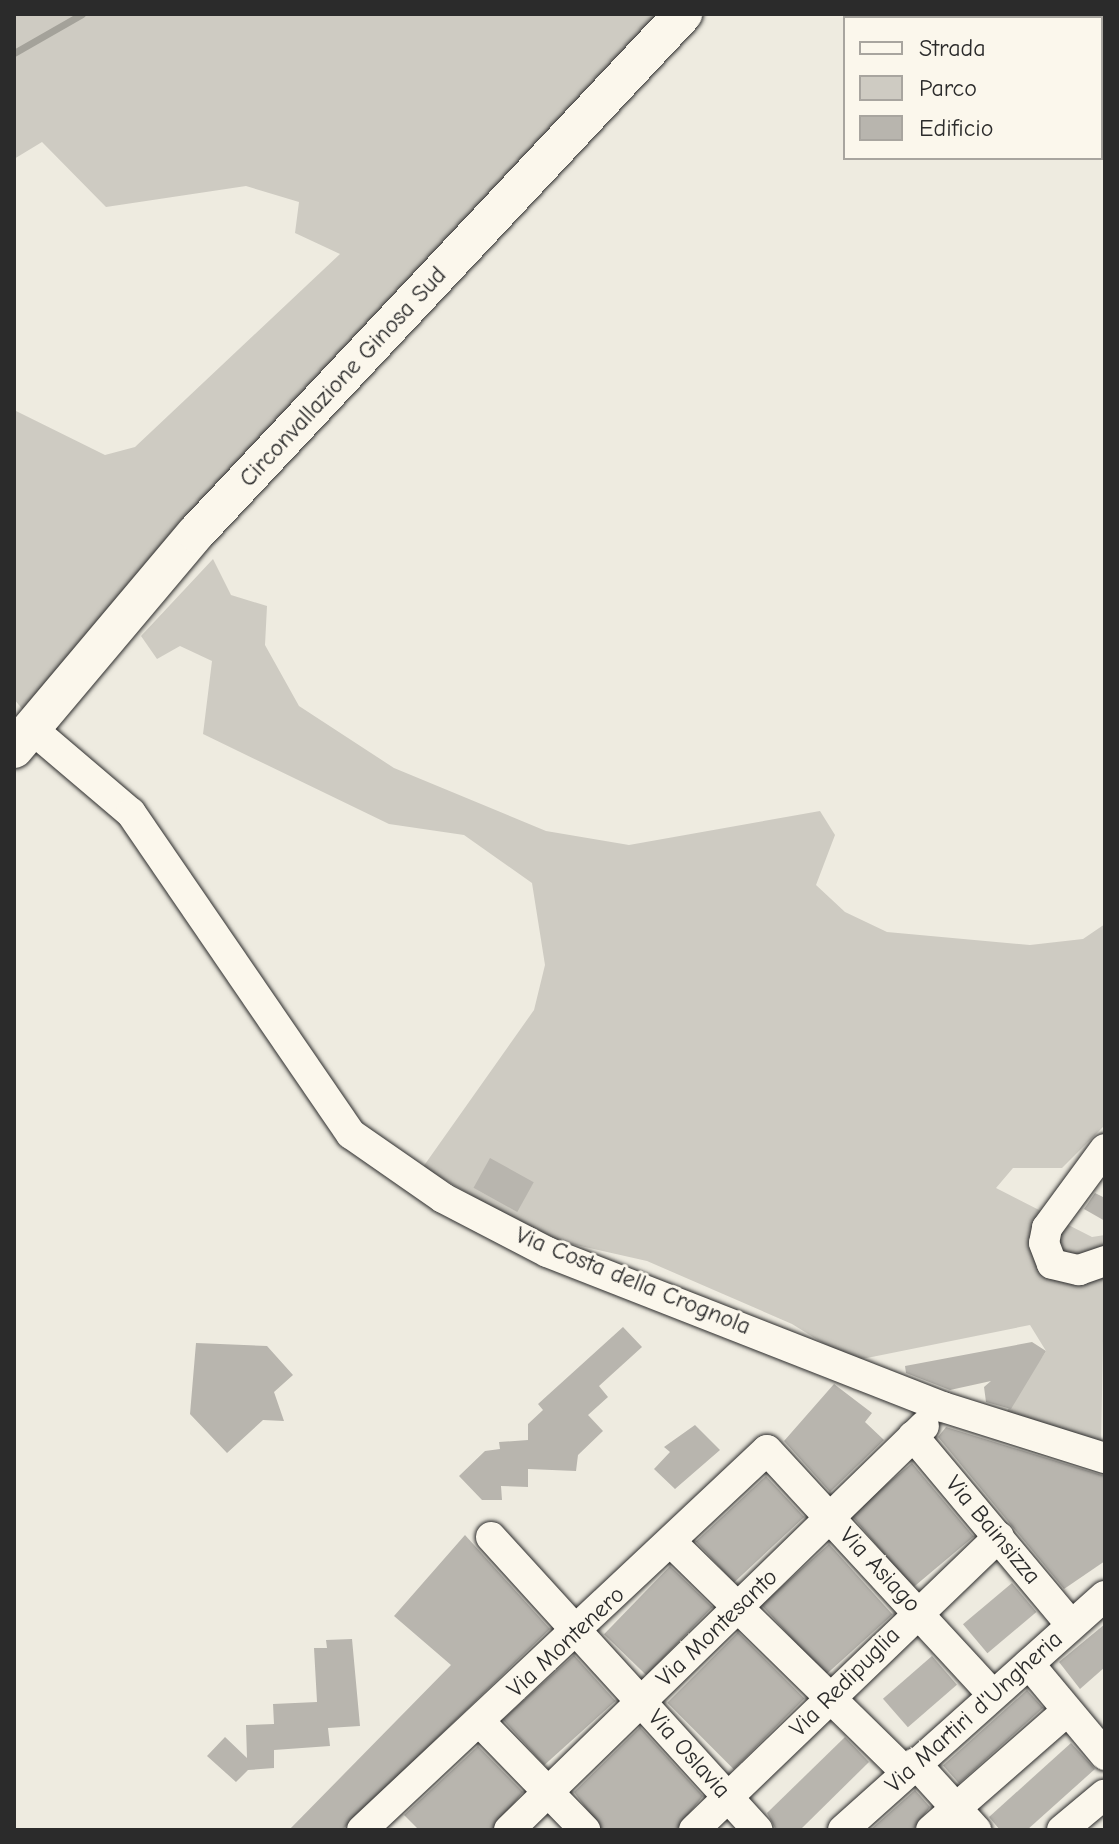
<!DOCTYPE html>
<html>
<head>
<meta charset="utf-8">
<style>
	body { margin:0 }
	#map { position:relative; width:1119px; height:1844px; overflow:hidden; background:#eeebe0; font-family:"Comic Neue",sans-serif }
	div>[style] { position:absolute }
	.green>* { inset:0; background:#cecbc2 }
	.stream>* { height:7px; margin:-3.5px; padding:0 3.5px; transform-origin:3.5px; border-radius:3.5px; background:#a4a29a }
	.building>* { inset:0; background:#b8b5ae; transform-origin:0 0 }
	.roads { filter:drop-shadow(0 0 2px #2b2b2b) drop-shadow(0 0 2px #2b2b2b) }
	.minor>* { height:30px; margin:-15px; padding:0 15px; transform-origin:15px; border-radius:15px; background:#fbf7ec }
	.major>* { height:38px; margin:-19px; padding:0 19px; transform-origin:19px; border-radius:19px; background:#fbf7ec }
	span { translate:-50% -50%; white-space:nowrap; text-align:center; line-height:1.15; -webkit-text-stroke:6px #fbf7ec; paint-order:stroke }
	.street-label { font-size:24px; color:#2b2b2b }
	.frame { position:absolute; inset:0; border:16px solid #2b2b2b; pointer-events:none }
	.legend { position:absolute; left:843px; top:16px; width:260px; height:144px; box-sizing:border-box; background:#fbf7ec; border:2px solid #a8a59f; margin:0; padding:10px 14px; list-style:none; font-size:24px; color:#2b2b2b }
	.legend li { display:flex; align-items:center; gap:16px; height:40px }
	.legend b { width:40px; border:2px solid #a8a59f }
</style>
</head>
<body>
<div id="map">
	<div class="green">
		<div style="clip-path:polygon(14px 14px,670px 14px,23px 710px,14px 699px,14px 410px,105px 455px,135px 447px,340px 254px,295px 233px,299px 202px,246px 186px,106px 207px,42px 142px,14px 159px)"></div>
		<div style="clip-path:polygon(213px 559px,231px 595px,267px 606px,265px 645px,299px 706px,394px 768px,546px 831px,629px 845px,820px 811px,835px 835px,816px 885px,845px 912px,887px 932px,1030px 945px,1083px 939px,1105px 924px,1105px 1125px,1062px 1168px,1013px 1168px,996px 1188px,1092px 1237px,1105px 1235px,1101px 1446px,1005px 1414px,1046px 1351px,1030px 1325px,852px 1361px,792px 1324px,647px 1261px,545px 1238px,423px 1167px,534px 1010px,545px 965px,532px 883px,464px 835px,389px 824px,203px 734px,212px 661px,180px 646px,157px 659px,141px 636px)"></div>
	</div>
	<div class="stream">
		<div style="left:14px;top:53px;width:78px;rotate:-29.8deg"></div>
	</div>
	<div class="building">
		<div style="left:490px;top:1158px;width:50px;height:34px;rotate:29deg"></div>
		<div style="clip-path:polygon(1095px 1193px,1105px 1198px,1105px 1221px,1084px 1209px)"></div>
		<div style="clip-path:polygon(623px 1327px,642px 1347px,599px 1386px,608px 1397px,588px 1415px,603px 1431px,578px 1455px,576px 1471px,528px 1469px,528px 1487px,501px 1486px,502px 1500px,482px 1500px,459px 1476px,485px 1451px,500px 1449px,499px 1442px,528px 1440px,528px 1424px,543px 1410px,538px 1404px)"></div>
		<div style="clip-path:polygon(1032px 1342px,1046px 1351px,1011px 1409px,986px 1402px,984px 1387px,991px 1381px,950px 1390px,906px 1373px,905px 1366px)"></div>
		<div style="clip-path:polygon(196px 1343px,267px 1346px,293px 1375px,274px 1392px,284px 1421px,263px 1420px,227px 1453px,190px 1414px)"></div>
		<div style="clip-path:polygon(834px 1384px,872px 1413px,865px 1422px,884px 1440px,830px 1492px,784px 1441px)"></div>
		<div style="clip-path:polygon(695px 1425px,720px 1450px,675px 1489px,654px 1469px,670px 1452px,664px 1447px)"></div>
		<div style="clip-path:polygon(946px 1427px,1105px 1476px,1105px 1561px,1064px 1589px,938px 1437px)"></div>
		<div style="left:912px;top:1463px;width:96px;height:80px;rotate:50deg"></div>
		<div style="left:766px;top:1476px;width:56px;height:96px;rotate:47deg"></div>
		<div style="clip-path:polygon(465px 1535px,550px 1629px,342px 1830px,289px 1830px,451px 1665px,394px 1616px)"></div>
		<div style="left:829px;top:1544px;width:95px;height:91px;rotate:48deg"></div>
		<div style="left:670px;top:1566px;width:59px;height:95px;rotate:44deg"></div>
		<div style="left:1012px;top:1583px;width:38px;height:64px;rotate:50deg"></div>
		<div style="clip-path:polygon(1105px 1624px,1105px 1667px,1080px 1689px,1059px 1662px)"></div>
		<div style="left:738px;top:1632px;width:94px;height:100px;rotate:45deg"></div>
		<div style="clip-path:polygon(352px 1639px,360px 1726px,328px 1728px,330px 1746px,274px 1750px,274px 1768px,248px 1770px,236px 1782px,207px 1756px,225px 1737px,247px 1758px,246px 1725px,274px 1724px,273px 1704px,317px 1702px,314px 1648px,327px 1648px,326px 1640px)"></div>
		<div style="left:574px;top:1655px;width:62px;height:96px;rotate:48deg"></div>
		<div style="left:932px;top:1656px;width:38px;height:65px;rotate:49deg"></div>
		<div style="left:1027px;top:1690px;width:24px;height:113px;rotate:48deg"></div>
		<div style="clip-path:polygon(640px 1727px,703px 1796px,676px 1830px,602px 1830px,574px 1792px)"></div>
		<div style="clip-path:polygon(845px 1737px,869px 1762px,800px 1830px,776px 1830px,767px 1813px)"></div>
		<div style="clip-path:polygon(1071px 1743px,1095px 1769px,1027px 1830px,1000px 1830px,989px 1817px)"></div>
		<div style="clip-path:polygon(478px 1746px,523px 1792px,492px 1830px,419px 1830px,404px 1815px)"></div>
		<div style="clip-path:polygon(915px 1790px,930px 1807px,913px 1830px,870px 1830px)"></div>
	</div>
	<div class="roads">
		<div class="minor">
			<div style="left:31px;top:728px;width:131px;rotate:40.4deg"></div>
			<div style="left:131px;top:813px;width:389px;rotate:55.6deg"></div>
			<div style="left:351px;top:1134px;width:112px;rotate:34.8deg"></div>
			<div style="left:443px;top:1198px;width:117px;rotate:27.4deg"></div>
			<div style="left:547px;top:1252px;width:425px;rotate:21.4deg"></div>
			<div style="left:943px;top:1407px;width:170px;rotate:17.5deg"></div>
			<div style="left:1105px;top:1149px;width:98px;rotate:126.3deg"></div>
			<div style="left:1047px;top:1228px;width:15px;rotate:101deg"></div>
			<div style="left:1044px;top:1243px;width:22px;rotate:69deg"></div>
			<div style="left:1052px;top:1264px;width:28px;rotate:13deg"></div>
			<div style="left:1079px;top:1270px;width:28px;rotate:-19deg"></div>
			<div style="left:913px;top:1436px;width:246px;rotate:50.1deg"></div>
			<div style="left:491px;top:1537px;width:396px;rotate:47.7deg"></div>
			<div style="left:671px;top:1542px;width:329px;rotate:44.4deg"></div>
			<div style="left:1029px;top:1664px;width:119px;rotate:50.1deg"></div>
			<div style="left:480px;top:1722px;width:151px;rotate:45.8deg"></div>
			<div style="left:915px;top:1763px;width:91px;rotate:47.7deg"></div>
			<div style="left:362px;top:1830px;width:555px;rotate:-43.18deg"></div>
			<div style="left:767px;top:1450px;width:330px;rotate:47.3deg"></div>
			<div style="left:509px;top:1830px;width:579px;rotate:-44.23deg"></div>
			<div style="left:694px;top:1830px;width:423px;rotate:-43.9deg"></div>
			<div style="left:843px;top:1830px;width:351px;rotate:-41.8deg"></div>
			<div style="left:931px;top:1830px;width:179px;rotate:-41.2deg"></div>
			<div style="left:1062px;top:1830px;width:55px;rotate:-39.8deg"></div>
		</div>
		<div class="major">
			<div style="left:14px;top:749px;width:282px;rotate:-49.9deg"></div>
			<div style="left:196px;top:533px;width:712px;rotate:-46.82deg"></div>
		</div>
	</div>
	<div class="street-label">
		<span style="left:343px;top:377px;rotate:-47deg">Circonvallazione Ginosa Sud</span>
		<span style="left:633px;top:1281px;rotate:22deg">Via Costa della Crognola</span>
		<span style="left:993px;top:1530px;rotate:50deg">Via Bainsizza</span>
		<span style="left:880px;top:1570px;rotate:47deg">Via Asiago</span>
		<span style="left:717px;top:1628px;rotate:-44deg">Via Montesanto</span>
		<span style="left:566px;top:1642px;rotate:-43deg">Via Montenero</span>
		<span style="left:845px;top:1682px;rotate:-45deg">Via Redipuglia</span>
		<span style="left:974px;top:1712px;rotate:-42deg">Via Martiri d'Ungheria</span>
		<span style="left:689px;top:1754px;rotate:48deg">Via Oslavia</span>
	</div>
	<div class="frame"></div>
	<ul class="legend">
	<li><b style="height:10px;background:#fbf7ec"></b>Strada</li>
	<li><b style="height:22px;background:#cecbc2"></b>Parco</li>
	<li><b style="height:22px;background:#b8b5ae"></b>Edificio</li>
	</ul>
</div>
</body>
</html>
